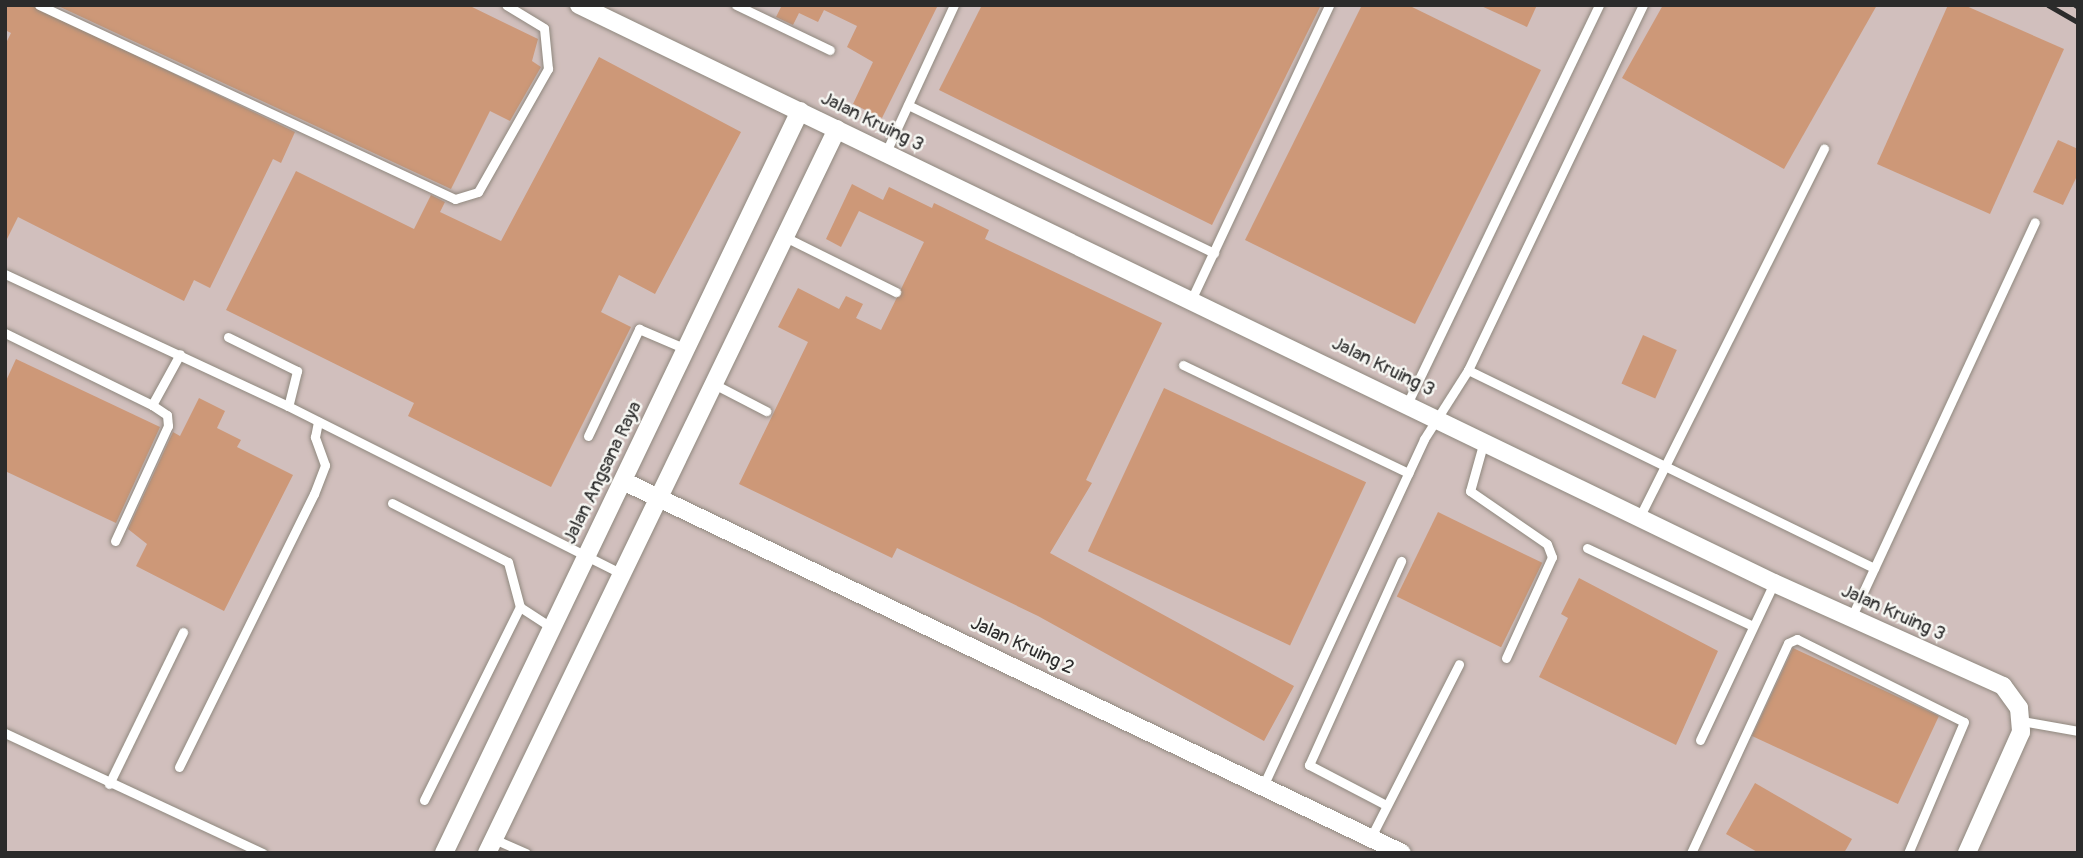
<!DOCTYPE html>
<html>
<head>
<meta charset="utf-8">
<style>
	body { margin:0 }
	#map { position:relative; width:2083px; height:858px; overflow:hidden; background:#f3e6d1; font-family:Pangolin,sans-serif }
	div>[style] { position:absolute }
	.industrial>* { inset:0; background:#d1bfbd; transform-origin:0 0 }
	.building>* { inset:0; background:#cd9878; transform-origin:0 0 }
	.roads { filter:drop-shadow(0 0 2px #8f887e) drop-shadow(0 0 2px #8f887e) }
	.service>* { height:9px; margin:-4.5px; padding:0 4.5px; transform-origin:4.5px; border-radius:4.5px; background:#fff }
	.minor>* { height:18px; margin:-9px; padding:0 9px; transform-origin:9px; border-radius:9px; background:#fff }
	.rail>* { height:5px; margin:-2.5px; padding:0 2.5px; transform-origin:2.5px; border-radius:2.5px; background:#2b2b2b }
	span { translate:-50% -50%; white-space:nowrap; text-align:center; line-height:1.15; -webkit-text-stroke:5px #f6f6f2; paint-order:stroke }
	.street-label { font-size:19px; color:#2b2b2b }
	.frame { position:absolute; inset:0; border:7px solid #2b2b2b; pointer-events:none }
</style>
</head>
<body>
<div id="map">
	<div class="industrial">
		<div style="left:5px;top:5px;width:2073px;height:848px"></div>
	</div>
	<div class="building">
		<div style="clip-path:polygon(5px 5px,32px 5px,295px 132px,281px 163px,273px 159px,210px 288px,194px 280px,184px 301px,18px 217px,5px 243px,5px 45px,11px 33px,5px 30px)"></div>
		<div style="clip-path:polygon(56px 5px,468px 5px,538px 39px,532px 61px,541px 67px,510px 121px,490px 111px,451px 189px)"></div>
		<div style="clip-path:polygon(782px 5px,938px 5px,882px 118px,853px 104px,873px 62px,847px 47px,857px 26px,824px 10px,818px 22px,799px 13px,793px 25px,776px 17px)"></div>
		<div style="clip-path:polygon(982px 5px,1321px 5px,1212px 225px,939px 90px)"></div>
		<div style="clip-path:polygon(1362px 5px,1408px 5px,1541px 70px,1415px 324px,1245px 240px)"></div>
		<div style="clip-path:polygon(1479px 5px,1537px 5px,1527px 27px)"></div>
		<div style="clip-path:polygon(1663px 5px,1877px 5px,1784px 169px,1622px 78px)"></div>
		<div style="clip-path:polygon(1948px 5px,1964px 5px,2064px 49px,1990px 214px,1877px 164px)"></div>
		<div style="clip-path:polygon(599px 57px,741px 132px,655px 294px,619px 275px,601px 312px,631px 327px,551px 487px,408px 416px,414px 403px,226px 310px,296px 171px,414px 229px,431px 195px,445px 202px,440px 212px,501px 241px)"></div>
		<div style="clip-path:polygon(2058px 140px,2078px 149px,2078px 174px,2063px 205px,2033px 192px)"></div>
		<div style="clip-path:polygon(852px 184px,883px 200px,889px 187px,932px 208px,934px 203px,989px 230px,985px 239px,1162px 323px,1086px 480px,1092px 483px,1050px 553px,1294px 686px,1264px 741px,1038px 616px,897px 548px,892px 558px,739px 484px,808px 342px,778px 327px,798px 288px,839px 309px,846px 296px,863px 304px,856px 318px,881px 330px,924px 242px,859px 211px,841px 247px,826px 239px)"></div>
		<div style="left:1643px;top:335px;width:37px;height:53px;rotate:24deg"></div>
		<div style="clip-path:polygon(16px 359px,160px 427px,116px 523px,5px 471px,5px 383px)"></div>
		<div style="left:1164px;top:388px;width:223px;height:180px;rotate:25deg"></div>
		<div style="clip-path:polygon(199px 398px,225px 411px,217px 428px,241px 440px,237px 447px,293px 475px,224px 611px,136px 566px,147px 544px,128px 529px,173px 432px,180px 436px)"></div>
		<div style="left:1438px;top:512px;width:116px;height:94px;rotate:26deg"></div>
		<div style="clip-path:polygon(1579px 578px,1718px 651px,1676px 745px,1539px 677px,1568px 618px,1561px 614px)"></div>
		<div style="left:1793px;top:648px;width:161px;height:97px;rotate:25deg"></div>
		<div style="clip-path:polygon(1755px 783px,1852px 839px,1844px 853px,1759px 853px,1726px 834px)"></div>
	</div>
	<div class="roads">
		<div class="service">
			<div style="left:39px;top:5px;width:459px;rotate:25deg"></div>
			<div style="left:455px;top:199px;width:24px;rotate:-17deg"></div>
			<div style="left:478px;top:192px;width:142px;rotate:-60.4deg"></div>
			<div style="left:548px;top:69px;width:41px;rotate:-95.6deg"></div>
			<div style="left:544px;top:28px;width:44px;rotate:-148.8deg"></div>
			<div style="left:736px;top:5px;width:104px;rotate:25.6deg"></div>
			<div style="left:908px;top:105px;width:340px;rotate:25.8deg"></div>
			<div style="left:886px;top:152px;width:162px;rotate:-65.2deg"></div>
			<div style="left:785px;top:237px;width:124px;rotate:26.4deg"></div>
			<div style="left:5px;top:274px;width:312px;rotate:25deg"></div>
			<div style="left:288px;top:406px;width:374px;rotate:26.7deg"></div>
			<div style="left:1192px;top:298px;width:323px;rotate:-64.9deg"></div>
			<div style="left:5px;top:333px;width:164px;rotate:26.1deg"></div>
			<div style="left:228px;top:337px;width:77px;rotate:26.2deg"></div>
			<div style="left:297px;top:371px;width:36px;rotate:104deg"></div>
			<div style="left:1183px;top:365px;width:250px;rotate:25.6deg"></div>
			<div style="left:1468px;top:370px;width:452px;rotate:26deg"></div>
			<div style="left:714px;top:384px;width:59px;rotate:27.4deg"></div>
			<div style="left:1408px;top:402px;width:441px;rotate:-64.3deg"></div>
			<div style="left:588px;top:436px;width:119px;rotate:-64.5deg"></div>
			<div style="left:639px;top:329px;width:51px;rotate:23.1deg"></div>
			<div style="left:1484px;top:441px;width:52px;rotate:105.6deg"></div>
			<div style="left:1470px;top:491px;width:93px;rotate:34.5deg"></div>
			<div style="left:1547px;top:544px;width:14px;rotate:69deg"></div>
			<div style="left:1552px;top:557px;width:111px;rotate:114.5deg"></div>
			<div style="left:392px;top:503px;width:130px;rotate:27deg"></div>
			<div style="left:508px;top:562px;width:47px;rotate:75.1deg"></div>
			<div style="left:520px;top:607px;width:38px;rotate:33deg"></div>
			<div style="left:1640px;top:516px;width:411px;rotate:-63.4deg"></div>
			<div style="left:115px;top:541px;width:127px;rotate:-65.3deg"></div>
			<div style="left:168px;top:426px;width:11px;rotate:-95deg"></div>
			<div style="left:167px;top:415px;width:18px;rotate:-146deg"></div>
			<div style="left:152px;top:405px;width:58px;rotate:-61.2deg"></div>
			<div style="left:1587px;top:548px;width:183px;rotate:25.2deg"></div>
			<div style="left:1852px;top:616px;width:434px;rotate:-65.1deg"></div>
			<div style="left:2022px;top:721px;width:57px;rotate:10.1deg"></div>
			<div style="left:5px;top:733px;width:284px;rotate:25deg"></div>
			<div style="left:1700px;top:740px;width:174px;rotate:-64.8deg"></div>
			<div style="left:179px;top:767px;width:305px;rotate:-63.7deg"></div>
			<div style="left:314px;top:494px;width:31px;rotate:-69deg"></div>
			<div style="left:325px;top:465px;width:30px;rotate:-110deg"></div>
			<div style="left:315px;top:437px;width:16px;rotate:-79deg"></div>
			<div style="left:109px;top:784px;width:169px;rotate:-64deg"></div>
			<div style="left:1264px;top:784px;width:380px;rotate:-65.1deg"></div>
			<div style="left:1424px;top:439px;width:82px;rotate:-57.5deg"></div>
			<div style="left:1468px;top:370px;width:405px;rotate:-64.4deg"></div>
			<div style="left:424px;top:800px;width:216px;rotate:-63.6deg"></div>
			<div style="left:1386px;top:805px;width:87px;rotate:-152.5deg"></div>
			<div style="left:1309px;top:765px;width:224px;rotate:-65.7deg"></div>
			<div style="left:1371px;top:837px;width:194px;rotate:-63deg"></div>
			<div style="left:494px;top:839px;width:35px;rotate:24deg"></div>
			<div style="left:1691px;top:853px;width:231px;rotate:-65.2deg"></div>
			<div style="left:1788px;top:643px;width:10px;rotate:-24deg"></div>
			<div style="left:1797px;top:639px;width:186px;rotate:26.4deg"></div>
			<div style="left:1964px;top:722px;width:142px;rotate:113.1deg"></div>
		</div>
		<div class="minor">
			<div style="left:579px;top:5px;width:1327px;rotate:25.81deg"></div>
			<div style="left:1774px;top:583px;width:251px;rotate:24.2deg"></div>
			<div style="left:2003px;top:686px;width:27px;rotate:54deg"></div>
			<div style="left:2019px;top:708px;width:24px;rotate:85deg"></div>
			<div style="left:2021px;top:732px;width:133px;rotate:114.1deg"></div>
			<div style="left:623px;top:481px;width:863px;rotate:25.53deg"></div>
			<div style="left:444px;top:853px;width:823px;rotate:-64.37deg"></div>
			<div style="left:487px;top:853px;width:804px;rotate:-64.2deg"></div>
		</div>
	</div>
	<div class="rail">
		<div style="left:2048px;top:5px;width:34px;rotate:30deg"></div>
		<div style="left:2075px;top:5px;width:4px;rotate:34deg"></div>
	</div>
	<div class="street-label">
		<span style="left:872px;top:122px;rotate:26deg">Jalan Kruing 3</span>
		<span style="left:1383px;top:367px;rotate:26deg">Jalan Kruing 3</span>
		<span style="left:603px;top:473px;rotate:-64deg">Jalan Angsana Raya</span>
		<span style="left:1893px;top:613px;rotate:24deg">Jalan Kruing 3</span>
		<span style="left:1022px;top:646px;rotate:25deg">Jalan Kruing 2</span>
	</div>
	<div class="frame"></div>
</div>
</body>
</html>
